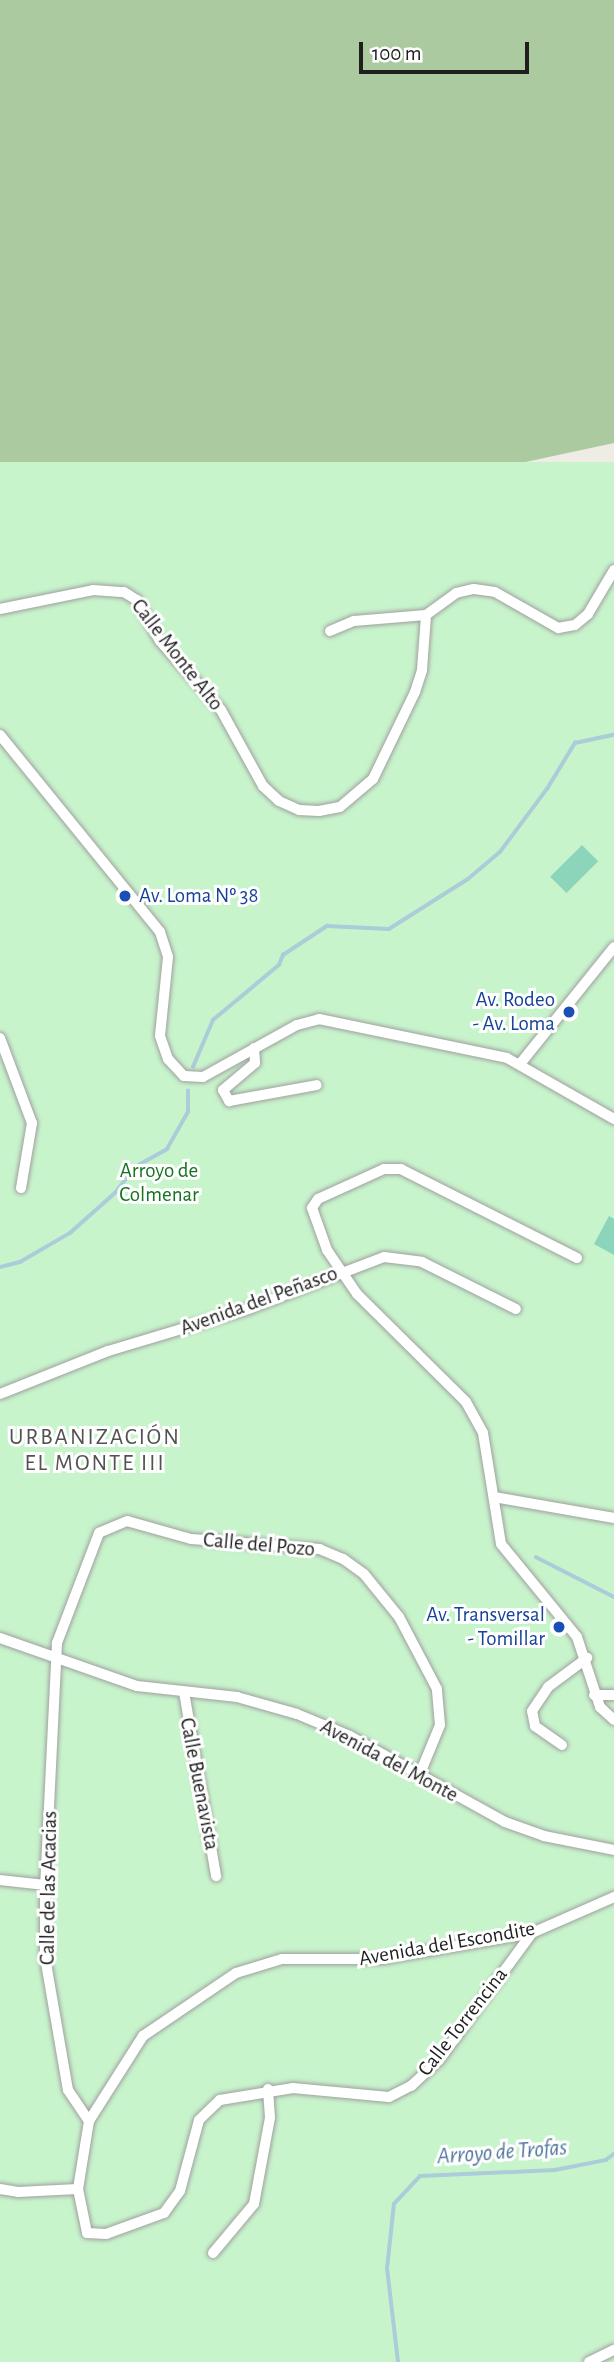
<!DOCTYPE html>
<html>
<head>
<meta charset="utf-8">
<style>
	body { margin:0 }
	#map { position:relative; width:614px; height:2362px; overflow:hidden; background:#efece6; font-family:"Alegreya Sans",sans-serif }
	div>[style] { position:absolute }
	.forest>* { inset:0; background:#abca9f }
	.park>* { inset:0; background:#c8f4cc; transform-origin:0 0 }
	.pitch>* { inset:0; background:#8cd5bb; transform-origin:0 0 }
	.stream>* { height:3.5px; margin:-1.75px; padding:0 1.75px; transform-origin:1.75px; border-radius:1.75px; background:#abccd8 }
	.roads { filter:drop-shadow(0 0 2px #a0a0a0) drop-shadow(0 0 2px #a0a0a0) }
	.street>* { height:10px; margin:-5px; padding:0 5px; transform-origin:5px; border-radius:5px; background:#fff }
	.dots>* { width:19px; height:19px; translate:-50% -50%; box-sizing:border-box; border:4px solid #fff; border-radius:50% }
	span { translate:-50% -50%; white-space:nowrap; text-align:center; line-height:1.15; -webkit-text-stroke:6px #fff; paint-order:stroke }
	.street-label { font-size:21px; color:#1f1f1f }
	.transit-label { font-size:21px; color:#164399 }
	.left { translate:0 -50%; text-align:left }
	.right { translate:-100% -50%; text-align:right }
	.park-label { font-size:21px; color:#177321 }
	.neighbourhood-label { font-size:23px; color:#525252; letter-spacing:2px }
	.water-label { font-size:23px; color:#52769e; font-style:italic }
	.scale { position:absolute; left:359px; top:42px; width:170px; height:32px; box-sizing:border-box; border:4px solid #1f1f1f; border-top:0; padding-left:9px; font-size:21px; line-height:24px; white-space:nowrap; color:#1f1f1f; -webkit-text-stroke:5px #fff; paint-order:stroke }
</style>
</head>
<body>
<div id="map">
	<div class="forest">
		<div style="clip-path:polygon(0 0,614px 0,614px 443px,0 575px)"></div>
	</div>
	<div class="park">
		<div style="left:614px;top:462px;width:1900px;height:627px;rotate:90deg"></div>
	</div>
	<div class="pitch">
		<div style="left:582px;top:845px;width:23px;height:45px;rotate:45deg"></div>
		<div style="clip-path:polygon(609px 1216px,614px 1219px,614px 1255px,594px 1244px)"></div>
	</div>
	<div class="stream">
		<div style="left:193px;top:1067px;width:51px;rotate:-66.9deg"></div>
		<div style="left:213px;top:1020px;width:86px;rotate:-39.8deg"></div>
		<div style="left:279px;top:965px;width:11px;rotate:-68deg"></div>
		<div style="left:283px;top:955px;width:53px;rotate:-33.4deg"></div>
		<div style="left:327px;top:926px;width:62px;rotate:2.8deg"></div>
		<div style="left:389px;top:929px;width:93px;rotate:-32.3deg"></div>
		<div style="left:468px;top:879px;width:42px;rotate:-40.2deg"></div>
		<div style="left:500px;top:852px;width:79px;rotate:-53.3deg"></div>
		<div style="left:547px;top:789px;width:54px;rotate:-58.7deg"></div>
		<div style="left:575px;top:743px;width:40px;rotate:-12deg"></div>
		<div style="left:0;top:1267px;width:21px;rotate:-14deg"></div>
		<div style="left:20px;top:1262px;width:58px;rotate:-30.1deg"></div>
		<div style="left:70px;top:1233px;width:60px;rotate:-41.6deg"></div>
		<div style="left:115px;top:1193px;width:33px;rotate:-52deg"></div>
		<div style="left:135px;top:1167px;width:37px;rotate:-29deg"></div>
		<div style="left:167px;top:1149px;width:43px;rotate:-60.4deg"></div>
		<div style="left:188px;top:1112px;width:21px;rotate:-90deg"></div>
		<div style="left:536px;top:1557px;width:88px;rotate:27.1deg"></div>
		<div style="left:398px;top:2362px;width:94px;rotate:-96.7deg"></div>
		<div style="left:387px;top:2269px;width:65px;rotate:-83.9deg"></div>
		<div style="left:394px;top:2204px;width:38px;rotate:-47deg"></div>
		<div style="left:420px;top:2176px;width:135px;rotate:-2.5deg"></div>
		<div style="left:555px;top:2170px;width:52px;rotate:-11.1deg"></div>
		<div style="left:606px;top:2160px;width:10px;rotate:-37deg"></div>
	</div>
	<div class="roads">
		<div class="street">
			<div style="left:0;top:609px;width:95px;rotate:-11.5deg"></div>
			<div style="left:93px;top:590px;width:31px;rotate:4deg"></div>
			<div style="left:124px;top:592px;width:15px;rotate:32deg"></div>
			<div style="left:137px;top:600px;width:47px;rotate:60.7deg"></div>
			<div style="left:160px;top:641px;width:92px;rotate:48.5deg"></div>
			<div style="left:221px;top:710px;width:87px;rotate:61.1deg"></div>
			<div style="left:263px;top:786px;width:22px;rotate:43deg"></div>
			<div style="left:279px;top:801px;width:22px;rotate:24deg"></div>
			<div style="left:299px;top:810px;width:20px;rotate:3deg"></div>
			<div style="left:319px;top:811px;width:21px;rotate:-11deg"></div>
			<div style="left:340px;top:807px;width:43px;rotate:-40.3deg"></div>
			<div style="left:373px;top:779px;width:97px;rotate:-64.2deg"></div>
			<div style="left:415px;top:692px;width:23px;rotate:-72deg"></div>
			<div style="left:422px;top:670px;width:55px;rotate:-85.8deg"></div>
			<div style="left:426px;top:615px;width:37px;rotate:-36deg"></div>
			<div style="left:456px;top:593px;width:18px;rotate:-13deg"></div>
			<div style="left:474px;top:589px;width:21px;rotate:8deg"></div>
			<div style="left:495px;top:592px;width:73px;rotate:29.7deg"></div>
			<div style="left:558px;top:628px;width:17px;rotate:-10deg"></div>
			<div style="left:575px;top:625px;width:17px;rotate:-40deg"></div>
			<div style="left:588px;top:614px;width:51px;rotate:-59.4deg"></div>
			<div style="left:330px;top:631px;width:26px;rotate:-23deg"></div>
			<div style="left:354px;top:621px;width:72px;rotate:-4.8deg"></div>
			<div style="left:0;top:735px;width:254px;rotate:50.9deg"></div>
			<div style="left:160px;top:932px;width:26px;rotate:72deg"></div>
			<div style="left:168px;top:957px;width:79px;rotate:95.8deg"></div>
			<div style="left:160px;top:1036px;width:24px;rotate:71deg"></div>
			<div style="left:168px;top:1059px;width:23px;rotate:47deg"></div>
			<div style="left:184px;top:1076px;width:19px;rotate:3deg"></div>
			<div style="left:203px;top:1077px;width:107px;rotate:-29deg"></div>
			<div style="left:297px;top:1025px;width:23px;rotate:-15deg"></div>
			<div style="left:319px;top:1019px;width:192px;rotate:11.7deg"></div>
			<div style="left:507px;top:1058px;width:123px;rotate:29.7deg"></div>
			<div style="left:0;top:1038px;width:91px;rotate:69.4deg"></div>
			<div style="left:32px;top:1123px;width:66px;rotate:99.6deg"></div>
			<div style="left:254px;top:1048px;width:15px;rotate:86deg"></div>
			<div style="left:255px;top:1063px;width:42px;rotate:139.8deg"></div>
			<div style="left:223px;top:1090px;width:13px;rotate:61deg"></div>
			<div style="left:229px;top:1101px;width:89px;rotate:-10.3deg"></div>
			<div style="left:520px;top:1064px;width:150px;rotate:-51.2deg"></div>
			<div style="left:577px;top:1258px;width:197px;rotate:-153.2deg"></div>
			<div style="left:401px;top:1169px;width:17px;rotate:180deg"></div>
			<div style="left:384px;top:1169px;width:72px;rotate:155.6deg"></div>
			<div style="left:318px;top:1199px;width:11px;rotate:124deg"></div>
			<div style="left:312px;top:1208px;width:45px;rotate:70.3deg"></div>
			<div style="left:327px;top:1250px;width:53px;rotate:55.7deg"></div>
			<div style="left:357px;top:1294px;width:153px;rotate:44.7deg"></div>
			<div style="left:466px;top:1402px;width:35px;rotate:61deg"></div>
			<div style="left:483px;top:1433px;width:112px;rotate:80.8deg"></div>
			<div style="left:501px;top:1544px;width:120px;rotate:50.7deg"></div>
			<div style="left:577px;top:1637px;width:74px;rotate:71.8deg"></div>
			<div style="left:600px;top:1707px;width:19px;rotate:43deg"></div>
			<div style="left:0;top:1394px;width:116px;rotate:-21.7deg"></div>
			<div style="left:108px;top:1351px;width:146px;rotate:-16.7deg"></div>
			<div style="left:248px;top:1309px;width:146px;rotate:-20.9deg"></div>
			<div style="left:384px;top:1257px;width:38px;rotate:7deg"></div>
			<div style="left:422px;top:1262px;width:105px;rotate:26.6deg"></div>
			<div style="left:494px;top:1497px;width:122px;rotate:9.9deg"></div>
			<div style="left:0;top:1638px;width:145px;rotate:19.3deg"></div>
			<div style="left:137px;top:1686px;width:101px;rotate:6.3deg"></div>
			<div style="left:237px;top:1697px;width:62px;rotate:15.8deg"></div>
			<div style="left:297px;top:1714px;width:57px;rotate:22.5deg"></div>
			<div style="left:350px;top:1736px;width:177px;rotate:29deg"></div>
			<div style="left:505px;top:1822px;width:41px;rotate:19.7deg"></div>
			<div style="left:544px;top:1836px;width:71px;rotate:11.3deg"></div>
			<div style="left:184px;top:1692px;width:187px;rotate:80.1deg"></div>
			<div style="left:594px;top:1695px;width:20px"></div>
			<div style="left:562px;top:1745px;width:33px;rotate:-145deg"></div>
			<div style="left:535px;top:1726px;width:15px;rotate:-101deg"></div>
			<div style="left:532px;top:1711px;width:29px;rotate:-56deg"></div>
			<div style="left:548px;top:1687px;width:49px;rotate:-36.6deg"></div>
			<div style="left:419px;top:1776px;width:55px;rotate:-67.6deg"></div>
			<div style="left:440px;top:1725px;width:36px;rotate:-95deg"></div>
			<div style="left:437px;top:1689px;width:81px;rotate:-117.8deg"></div>
			<div style="left:399px;top:1617px;width:55px;rotate:-129.1deg"></div>
			<div style="left:364px;top:1574px;width:26px;rotate:-144deg"></div>
			<div style="left:343px;top:1559px;width:25px;rotate:-157deg"></div>
			<div style="left:320px;top:1549px;width:129px;rotate:-175.6deg"></div>
			<div style="left:191px;top:1539px;width:66px;rotate:-164.3deg"></div>
			<div style="left:127px;top:1521px;width:30px;rotate:157deg"></div>
			<div style="left:99px;top:1533px;width:118px;rotate:110.9deg"></div>
			<div style="left:57px;top:1643px;width:242px;rotate:92.8deg"></div>
			<div style="left:45px;top:1885px;width:72px;rotate:90deg"></div>
			<div style="left:45px;top:1957px;width:135px;rotate:80.2deg"></div>
			<div style="left:68px;top:2090px;width:37px;rotate:56deg"></div>
			<div style="left:89px;top:2121px;width:69px;rotate:99.2deg"></div>
			<div style="left:78px;top:2189px;width:45px;rotate:78.4deg"></div>
			<div style="left:87px;top:2233px;width:19px;rotate:3deg"></div>
			<div style="left:106px;top:2234px;width:62px;rotate:-19.9deg"></div>
			<div style="left:164px;top:2213px;width:27px;rotate:-54deg"></div>
			<div style="left:180px;top:2191px;width:73px;rotate:-75deg"></div>
			<div style="left:199px;top:2120px;width:29px;rotate:-44deg"></div>
			<div style="left:220px;top:2100px;width:74px;rotate:-9.3deg"></div>
			<div style="left:293px;top:2088px;width:96px;rotate:5.4deg"></div>
			<div style="left:389px;top:2097px;width:25px;rotate:-27deg"></div>
			<div style="left:411px;top:2086px;width:38px;rotate:-43deg"></div>
			<div style="left:439px;top:2060px;width:157px;rotate:-53.8deg"></div>
			<div style="left:0;top:1880px;width:45px;rotate:6.3deg"></div>
			<div style="left:89px;top:2121px;width:101px;rotate:-57.6deg"></div>
			<div style="left:143px;top:2036px;width:112px;rotate:-34.1deg"></div>
			<div style="left:236px;top:1973px;width:48px;rotate:-16.9deg"></div>
			<div style="left:282px;top:1959px;width:99px"></div>
			<div style="left:381px;top:1959px;width:153px;rotate:-9.8deg"></div>
			<div style="left:532px;top:1933px;width:90px;rotate:-23.7deg"></div>
			<div style="left:0;top:2189px;width:18px;rotate:9deg"></div>
			<div style="left:18px;top:2192px;width:60px;rotate:-2.9deg"></div>
			<div style="left:213px;top:2253px;width:64px;rotate:-50.1deg"></div>
			<div style="left:254px;top:2204px;width:87px;rotate:-79.5deg"></div>
			<div style="left:270px;top:2118px;width:29px;rotate:-94deg"></div>
			<div style="left:589px;top:2362px;width:28px;rotate:-26deg"></div>
		</div>
	</div>
	<div class="dots">
		<div style="left:125px;top:896px;background:#1a4fb4"></div>
		<div style="left:569px;top:1012px;background:#1a4fb4"></div>
		<div style="left:559px;top:1627px;background:#1a4fb4"></div>
	</div>
	<div class="street-label">
		<span style="left:177px;top:655px;rotate:52deg">Calle Monte Alto</span>
		<span style="left:259px;top:1301px;rotate:-20deg">Avenida del Peñasco</span>
		<span style="left:259px;top:1545px;rotate:5deg">Calle del Pozo</span>
		<span style="left:389px;top:1761px;rotate:28deg">Avenida del Monte</span>
		<span style="left:199px;top:1784px;rotate:79deg">Calle Buenavista</span>
		<span style="left:49px;top:1888px;rotate:-89deg">Calle de las Acacias</span>
		<span style="left:447px;top:1944px;rotate:-10deg">Avenida del Escondite</span>
		<span style="left:463px;top:2022px;rotate:-52deg">Calle Torrencina</span>
	</div>
	<div class="transit-label">
		<span class="left" style="left:139px;top:896px">Av. Loma Nº 38</span>
		<span class="right" style="left:555px;top:1012px">Av. Rodeo<br>- Av. Loma</span>
		<span class="right" style="left:545px;top:1627px">Av. Transversal<br>- Tomillar</span>
	</div>
	<div class="park-label">
		<span style="left:159px;top:1183px">Arroyo de<br>Colmenar</span>
	</div>
	<div class="neighbourhood-label">
		<span style="left:95px;top:1451px">URBANIZACIÓN<br>EL MONTE III</span>
	</div>
	<div class="water-label">
		<span style="left:502px;top:2153px;rotate:-4deg">Arroyo de Trofas</span>
	</div>
	<div class="scale">100 m</div>
</div>
</body>
</html>
